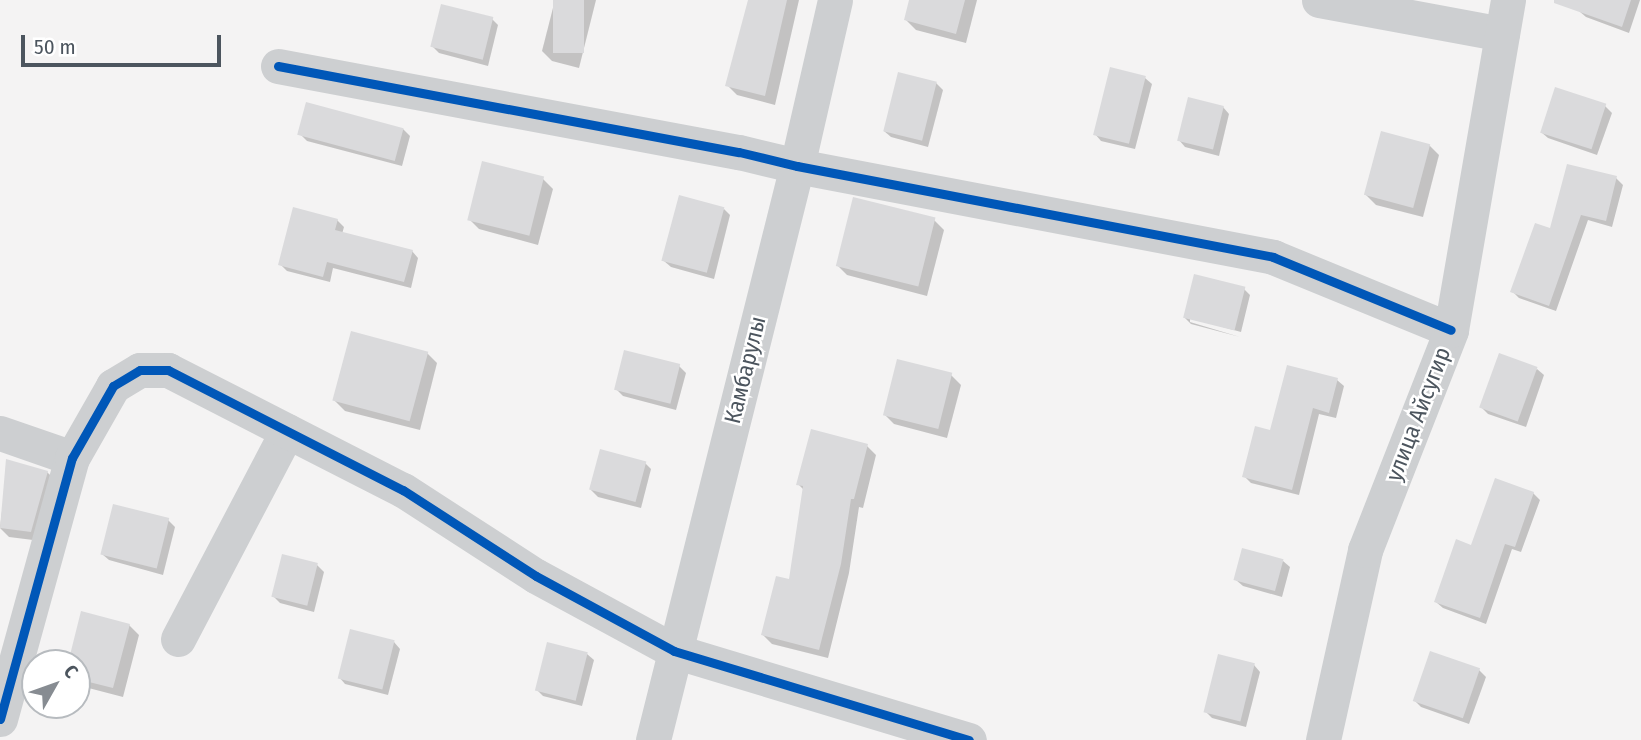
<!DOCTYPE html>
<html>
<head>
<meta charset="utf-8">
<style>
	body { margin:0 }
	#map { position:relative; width:1641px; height:740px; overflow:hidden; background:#f4f3f3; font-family:"Fira Sans Condensed",sans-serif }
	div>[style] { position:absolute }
	.shadow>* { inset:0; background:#0003 }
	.building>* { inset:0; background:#dadadc; transform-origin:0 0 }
	.minor>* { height:35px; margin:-17.5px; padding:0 17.5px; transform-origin:17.5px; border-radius:17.5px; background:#cdcfd1 }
	.cycleway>* { height:9px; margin:-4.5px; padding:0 4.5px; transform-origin:4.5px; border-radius:4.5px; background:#0057b8 }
	span { translate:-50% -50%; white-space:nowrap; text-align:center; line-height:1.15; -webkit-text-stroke:5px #fff; paint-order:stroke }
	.street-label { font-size:23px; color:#4c555e }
	.north { position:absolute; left:21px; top:649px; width:70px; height:70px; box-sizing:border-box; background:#fff; border:2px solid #b7bbbf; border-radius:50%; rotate:50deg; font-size:19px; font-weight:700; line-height:28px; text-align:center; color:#4c555e }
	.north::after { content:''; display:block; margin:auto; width:24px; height:32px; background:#878c92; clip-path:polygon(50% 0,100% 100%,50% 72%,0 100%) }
	.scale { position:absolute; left:21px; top:35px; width:200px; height:32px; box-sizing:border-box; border:4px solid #4c555e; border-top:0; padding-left:9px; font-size:21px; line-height:24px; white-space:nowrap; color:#4c555e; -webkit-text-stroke:5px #fff; paint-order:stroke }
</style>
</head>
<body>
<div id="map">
	<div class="shadow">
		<div style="clip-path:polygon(555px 0,596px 0,579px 68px,552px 61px,542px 51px)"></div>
		<div style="clip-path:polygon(750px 0,799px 0,775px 105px,737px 95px,727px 85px)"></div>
		<div style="clip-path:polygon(911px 0,977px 0,966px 43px,916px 30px,906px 20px)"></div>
		<div style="clip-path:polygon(1583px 0,1640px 0,1629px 33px,1586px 17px,1579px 11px)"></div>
		<div style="clip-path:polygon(492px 19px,498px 25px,488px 66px,439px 53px,432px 46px)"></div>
		<div style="clip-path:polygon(1145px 78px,1152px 84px,1135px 149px,1101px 141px,1095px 134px)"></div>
		<div style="clip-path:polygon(936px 83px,943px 90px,928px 147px,891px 137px,884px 131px)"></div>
		<div style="clip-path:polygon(1605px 106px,1612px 113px,1597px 155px,1548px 138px,1541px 132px)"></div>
		<div style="clip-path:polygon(1223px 107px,1229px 114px,1219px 156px,1185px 147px,1179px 140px)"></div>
		<div style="clip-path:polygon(403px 129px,410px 136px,402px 166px,307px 141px,300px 134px)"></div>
		<div style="clip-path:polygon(1429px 145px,1439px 155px,1423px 217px,1376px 205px,1366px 195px)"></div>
		<div style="clip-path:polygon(1616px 178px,1623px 185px,1612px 227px,1588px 220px,1556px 311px,1519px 298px,1512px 291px,1551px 231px)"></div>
		<div style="clip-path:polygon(543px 179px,553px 189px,538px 245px,479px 229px,469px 219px)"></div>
		<div style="clip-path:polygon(724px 209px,730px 215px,714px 279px,671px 267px,664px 261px)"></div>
		<div style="clip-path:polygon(337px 220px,344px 227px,342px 234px,412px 251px,418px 258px,411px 288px,333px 268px,330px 282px,287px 271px,280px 264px)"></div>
		<div style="clip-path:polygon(934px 220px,944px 230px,927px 296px,847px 275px,837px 265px)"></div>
		<div style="clip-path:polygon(1244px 289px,1250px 295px,1241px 332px,1190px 318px,1190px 322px,1240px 337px,1191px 324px,1185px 318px)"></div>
		<div style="clip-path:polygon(427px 353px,437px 363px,420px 430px,345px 411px,335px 401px)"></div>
		<div style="clip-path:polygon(679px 366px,686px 373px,676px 410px,623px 396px,616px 389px)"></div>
		<div style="clip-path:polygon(1537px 369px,1544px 375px,1526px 427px,1488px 414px,1482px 408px)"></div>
		<div style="clip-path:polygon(951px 375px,961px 385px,947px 438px,894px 424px,884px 414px)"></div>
		<div style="clip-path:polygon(1337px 380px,1344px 386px,1336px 418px,1319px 414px,1299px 495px,1251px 483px,1244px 476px,1271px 432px)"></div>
		<div style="clip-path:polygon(867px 446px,876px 455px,863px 508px,859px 507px,849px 573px,828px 658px,772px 644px,763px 635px,791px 581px,804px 490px,798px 484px)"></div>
		<div style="clip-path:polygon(8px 461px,47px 472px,57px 482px,41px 541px,9px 537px,0 528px)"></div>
		<div style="clip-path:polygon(645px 463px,651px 469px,641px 508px,598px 497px,591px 490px)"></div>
		<div style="clip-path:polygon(1533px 493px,1540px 500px,1521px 552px,1512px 549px,1486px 624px,1443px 608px,1436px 602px,1473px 547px)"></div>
		<div style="clip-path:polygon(168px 520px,175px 527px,163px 575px,109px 560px,102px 554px)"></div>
		<div style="clip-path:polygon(1283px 561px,1290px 567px,1282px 597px,1243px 586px,1236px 580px)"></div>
		<div style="clip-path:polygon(317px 565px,324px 572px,314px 612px,280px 603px,273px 596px)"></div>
		<div style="clip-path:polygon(129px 625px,139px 635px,123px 697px,77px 685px,77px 663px,70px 663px)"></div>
		<div style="clip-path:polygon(394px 642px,400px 649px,388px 695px,345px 684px,339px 677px)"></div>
		<div style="clip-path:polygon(587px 654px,594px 660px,582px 706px,543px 696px,536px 689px)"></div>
		<div style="clip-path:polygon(1254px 665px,1260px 672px,1246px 727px,1212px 718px,1205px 711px)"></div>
		<div style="clip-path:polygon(1479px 670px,1486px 677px,1469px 724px,1421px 707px,1414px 700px)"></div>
	</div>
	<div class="building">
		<div style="left:553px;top:0;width:31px;height:53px"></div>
		<div style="clip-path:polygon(748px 0,787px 0,765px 96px,725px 86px)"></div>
		<div style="clip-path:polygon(909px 0,965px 0,956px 34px,904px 20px)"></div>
		<div style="clip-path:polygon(1554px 0,1631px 0,1622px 27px,1554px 3px)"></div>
		<div style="left:441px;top:4px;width:54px;height:44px;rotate:14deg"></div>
		<div style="left:1110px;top:67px;width:37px;height:70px;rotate:14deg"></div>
		<div style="left:898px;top:72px;width:40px;height:61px;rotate:14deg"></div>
		<div style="left:1555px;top:87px;width:54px;height:48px;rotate:18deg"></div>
		<div style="left:1188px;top:97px;width:37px;height:45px;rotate:14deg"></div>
		<div style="left:306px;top:102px;width:101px;height:34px;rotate:15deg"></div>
		<div style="left:1381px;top:131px;width:51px;height:66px;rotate:15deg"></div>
		<div style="left:482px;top:161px;width:64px;height:61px;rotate:14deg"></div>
		<div style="clip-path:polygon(1567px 164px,1617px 176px,1606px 221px,1581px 215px,1549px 306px,1510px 292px,1535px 223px,1550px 228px)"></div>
		<div style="left:679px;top:195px;width:47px;height:68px;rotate:15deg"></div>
		<div style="left:853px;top:197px;width:85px;height:71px;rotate:14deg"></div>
		<div style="clip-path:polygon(293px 207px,338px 219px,335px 230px,413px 250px,404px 282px,327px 262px,323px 277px,278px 265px)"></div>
		<div style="left:1194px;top:274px;width:53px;height:45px;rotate:14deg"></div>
		<div style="left:351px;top:331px;width:80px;height:72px;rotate:15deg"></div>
		<div style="left:624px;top:350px;width:58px;height:41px;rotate:14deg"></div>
		<div style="left:1499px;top:353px;width:41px;height:58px;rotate:20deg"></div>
		<div style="left:897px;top:359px;width:57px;height:58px;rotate:14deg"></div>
		<div style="clip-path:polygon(1287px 365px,1338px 378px,1329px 413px,1313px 408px,1292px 490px,1242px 477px,1255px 426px,1270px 430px)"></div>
		<div style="clip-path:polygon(811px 429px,868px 444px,854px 499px,851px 499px,841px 564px,819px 650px,761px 635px,776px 576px,789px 579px,803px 486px,796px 485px)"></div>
		<div style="left:600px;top:449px;width:48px;height:42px;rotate:15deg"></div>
		<div style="clip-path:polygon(6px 459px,48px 471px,31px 532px,0 528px)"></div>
		<div style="clip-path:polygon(1495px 478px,1534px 492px,1515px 547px,1505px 544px,1480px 618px,1434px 602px,1456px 539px,1471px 545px)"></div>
		<div style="left:113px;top:504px;width:58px;height:52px;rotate:14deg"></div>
		<div style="left:1242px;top:548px;width:43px;height:33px;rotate:15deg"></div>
		<div style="left:282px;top:554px;width:37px;height:44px;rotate:14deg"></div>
		<div style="clip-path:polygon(81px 611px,130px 624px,113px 688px,77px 679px,77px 663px,68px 663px)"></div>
		<div style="left:350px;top:629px;width:46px;height:51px;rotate:14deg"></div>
		<div style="left:547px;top:642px;width:42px;height:50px;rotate:14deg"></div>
		<div style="left:1430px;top:651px;width:53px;height:53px;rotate:19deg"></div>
		<div style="left:1218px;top:654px;width:38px;height:60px;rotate:14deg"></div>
	</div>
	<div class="minor">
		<div style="left:1319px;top:0;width:186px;rotate:10.5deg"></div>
		<div style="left:278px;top:66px;width:469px;rotate:10.6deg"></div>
		<div style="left:739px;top:152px;width:60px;rotate:13.6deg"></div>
		<div style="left:797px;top:166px;width:485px;rotate:10.8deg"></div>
		<div style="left:1273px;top:257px;width:192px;rotate:22.3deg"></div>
		<div style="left:0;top:433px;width:76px;rotate:19.1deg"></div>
		<div style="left:178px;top:639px;width:235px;rotate:-62.3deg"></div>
		<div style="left:0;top:719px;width:271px;rotate:-74.6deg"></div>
		<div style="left:72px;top:458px;width:83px;rotate:-60.3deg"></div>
		<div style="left:113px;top:386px;width:31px;rotate:-31deg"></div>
		<div style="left:140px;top:370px;width:28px"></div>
		<div style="left:168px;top:370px;width:264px;rotate:27.1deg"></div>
		<div style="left:403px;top:490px;width:158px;rotate:32.9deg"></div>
		<div style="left:536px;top:576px;width:157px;rotate:28.5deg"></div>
		<div style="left:674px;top:651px;width:308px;rotate:16.8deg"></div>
		<div style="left:653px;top:740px;width:592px;rotate:-75.92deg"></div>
		<div style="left:797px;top:166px;width:170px;rotate:-77.1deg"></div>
		<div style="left:1323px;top:740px;width:195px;rotate:-77.5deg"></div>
		<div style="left:1365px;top:550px;width:236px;rotate:-68.6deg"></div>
		<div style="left:1451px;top:330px;width:335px;rotate:-80.2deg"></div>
	</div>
	<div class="cycleway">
		<div style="left:278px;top:66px;width:469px;rotate:10.6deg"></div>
		<div style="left:739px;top:152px;width:60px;rotate:13.6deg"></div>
		<div style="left:797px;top:166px;width:485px;rotate:10.8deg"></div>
		<div style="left:1273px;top:257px;width:192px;rotate:22.3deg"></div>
		<div style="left:0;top:719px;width:271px;rotate:-74.6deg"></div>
		<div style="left:72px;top:458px;width:83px;rotate:-60.3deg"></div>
		<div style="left:113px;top:386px;width:31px;rotate:-31deg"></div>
		<div style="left:140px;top:370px;width:28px"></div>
		<div style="left:168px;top:370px;width:264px;rotate:27.1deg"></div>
		<div style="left:403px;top:490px;width:158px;rotate:32.9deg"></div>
		<div style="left:536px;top:576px;width:157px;rotate:28.5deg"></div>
		<div style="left:674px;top:651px;width:308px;rotate:16.8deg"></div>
	</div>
	<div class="street-label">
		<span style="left:745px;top:370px;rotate:-76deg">Камбарулы</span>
		<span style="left:1418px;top:414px;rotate:-69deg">улица Айсугир</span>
	</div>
	<div class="north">С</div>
	<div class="scale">50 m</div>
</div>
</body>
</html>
